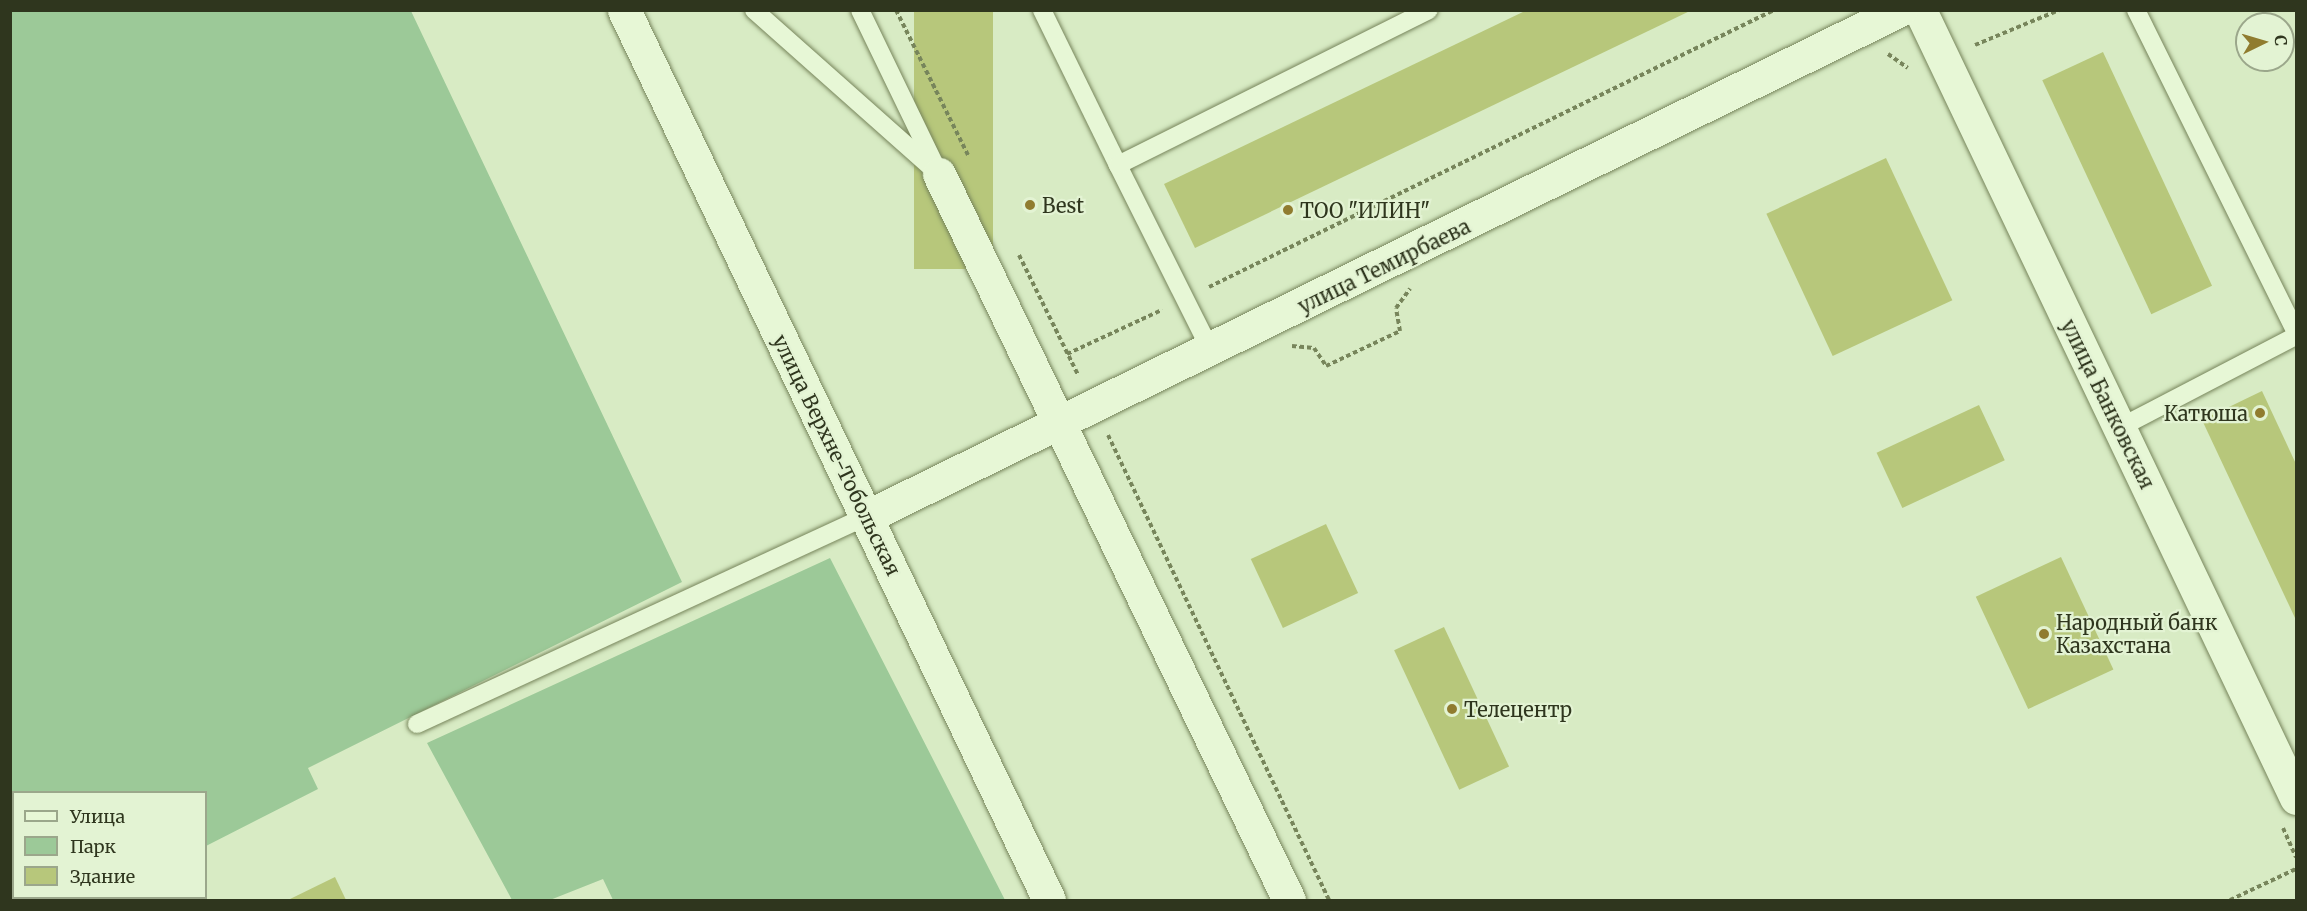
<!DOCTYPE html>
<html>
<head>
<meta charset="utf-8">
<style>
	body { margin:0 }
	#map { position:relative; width:2307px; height:911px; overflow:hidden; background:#d8ebc4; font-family:Merriweather,serif }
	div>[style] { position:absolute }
	.green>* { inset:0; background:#9cc998 }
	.building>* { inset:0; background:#b7c77b; transform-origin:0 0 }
	.path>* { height:4px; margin-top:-2px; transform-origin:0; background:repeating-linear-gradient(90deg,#77855b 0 4.5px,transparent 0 7.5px) }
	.roads { filter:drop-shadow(0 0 2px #77855b) drop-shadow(0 0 2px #77855b) }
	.lane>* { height:18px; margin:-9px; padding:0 9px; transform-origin:9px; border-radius:9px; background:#e7f7d6 }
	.street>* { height:33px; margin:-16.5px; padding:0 16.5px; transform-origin:16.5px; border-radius:16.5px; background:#e7f7d6 }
	.secondary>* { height:33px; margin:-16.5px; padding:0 16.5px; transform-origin:16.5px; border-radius:16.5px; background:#e7f7d6 }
	.dots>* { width:16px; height:16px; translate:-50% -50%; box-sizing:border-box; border:3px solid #e3f3d3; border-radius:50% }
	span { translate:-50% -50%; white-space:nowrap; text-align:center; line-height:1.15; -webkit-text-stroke:4.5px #e3f3d3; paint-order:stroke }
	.poi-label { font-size:20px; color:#2f361e }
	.left { translate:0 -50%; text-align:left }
	.right { translate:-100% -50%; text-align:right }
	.street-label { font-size:20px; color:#2f361e }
	.frame { position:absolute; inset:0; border:12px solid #2f361e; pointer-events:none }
	.legend { position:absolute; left:12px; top:791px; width:195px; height:108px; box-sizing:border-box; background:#e3f3d3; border:2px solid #9ba78b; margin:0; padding:8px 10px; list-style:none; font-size:18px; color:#2f361e }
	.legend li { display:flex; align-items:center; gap:12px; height:30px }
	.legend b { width:30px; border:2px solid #9ba78b }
	.north { position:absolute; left:2235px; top:12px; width:60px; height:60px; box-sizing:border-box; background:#e3f3d3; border:2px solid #9ba78b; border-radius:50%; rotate:85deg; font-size:16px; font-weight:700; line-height:24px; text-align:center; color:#2f361e }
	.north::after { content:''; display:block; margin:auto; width:21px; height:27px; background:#907c2f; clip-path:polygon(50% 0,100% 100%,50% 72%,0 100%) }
</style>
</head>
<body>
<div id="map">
	<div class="green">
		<div style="clip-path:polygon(10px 11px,411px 11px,682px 582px,308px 768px,318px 789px,206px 846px,206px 792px,14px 792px,14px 898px,105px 898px,99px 900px,11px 900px)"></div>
		<div style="clip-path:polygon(830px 558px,1005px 900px,613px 900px,603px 879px,550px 900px,512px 900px,427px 743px)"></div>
	</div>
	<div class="building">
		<div style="left:914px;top:10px;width:79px;height:259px"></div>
		<div style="clip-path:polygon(1527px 10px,1692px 10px,1195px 248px,1164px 184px)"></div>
		<div style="left:2103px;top:52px;width:258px;height:67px;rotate:65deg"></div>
		<div style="left:1886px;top:158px;width:157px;height:132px;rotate:65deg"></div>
		<div style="clip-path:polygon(2262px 391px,2296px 464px,2296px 620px,2202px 420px)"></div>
		<div style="left:1979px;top:405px;width:61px;height:113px;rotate:65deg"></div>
		<div style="left:1326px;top:524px;width:76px;height:83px;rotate:65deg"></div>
		<div style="left:2061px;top:557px;width:124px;height:94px;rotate:65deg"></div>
		<div style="left:1444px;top:627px;width:154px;height:55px;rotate:65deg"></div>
		<div style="clip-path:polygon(335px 877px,346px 900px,288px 900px)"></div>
	</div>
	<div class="path">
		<div style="left:896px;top:10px;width:162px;rotate:63.6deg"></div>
		<div style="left:1975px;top:45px;width:91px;rotate:-22.6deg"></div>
		<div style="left:1888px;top:54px;width:24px;rotate:35deg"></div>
		<div style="left:1019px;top:255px;width:134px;rotate:63.8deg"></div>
		<div style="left:1209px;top:287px;width:629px;rotate:-26.12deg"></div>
		<div style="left:1292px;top:346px;width:22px;rotate:5deg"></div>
		<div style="left:1314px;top:348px;width:22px;rotate:56deg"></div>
		<div style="left:1326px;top:366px;width:82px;rotate:-25.3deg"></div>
		<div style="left:1400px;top:331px;width:23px;rotate:-100deg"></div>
		<div style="left:1396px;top:308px;width:24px;rotate:-54deg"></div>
		<div style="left:1067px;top:354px;width:105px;rotate:-24.9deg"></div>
		<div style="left:1108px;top:435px;width:515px;rotate:64.58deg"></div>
		<div style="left:2283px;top:828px;width:32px;rotate:66deg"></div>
		<div style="left:2230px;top:900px;width:73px;rotate:-25.2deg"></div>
	</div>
	<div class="roads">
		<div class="lane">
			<div style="left:754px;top:10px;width:247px;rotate:41.6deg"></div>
			<div style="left:860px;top:10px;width:174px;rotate:64.2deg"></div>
			<div style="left:1042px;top:10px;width:173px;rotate:63.9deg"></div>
			<div style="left:2136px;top:10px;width:360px;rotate:63.6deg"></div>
			<div style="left:1211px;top:351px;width:208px;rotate:-116.6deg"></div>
			<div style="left:1118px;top:165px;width:347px;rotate:-26.5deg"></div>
			<div style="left:2119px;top:428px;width:199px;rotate:-27.5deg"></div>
			<div style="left:417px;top:724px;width:494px;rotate:-24.8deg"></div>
		</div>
		<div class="street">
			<div style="left:1920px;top:10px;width:873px;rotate:64.49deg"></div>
			<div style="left:939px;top:174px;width:806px;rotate:64.26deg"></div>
			<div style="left:866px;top:517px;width:1152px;rotate:-26.12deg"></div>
		</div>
		<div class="secondary">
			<div style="left:624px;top:10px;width:986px;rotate:64.47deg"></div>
		</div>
	</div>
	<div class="dots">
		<div style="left:1030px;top:205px;background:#907c2f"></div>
		<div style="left:1288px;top:210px;background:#907c2f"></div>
		<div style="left:2260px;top:413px;background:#907c2f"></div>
		<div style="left:2044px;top:634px;background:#907c2f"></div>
		<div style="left:1452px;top:709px;background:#907c2f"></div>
	</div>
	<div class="poi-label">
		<span class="left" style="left:1042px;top:205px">Best</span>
		<span class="left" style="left:1300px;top:210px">ТОО "ИЛИН"</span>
		<span class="right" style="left:2248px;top:413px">Катюша</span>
		<span class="left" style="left:2056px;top:634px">Народный банк<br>Казахстана</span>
		<span class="left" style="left:1464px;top:709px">Телецентр</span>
	</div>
	<div class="street-label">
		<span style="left:1384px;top:266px;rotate:-26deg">улица Темирбаева</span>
		<span style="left:2108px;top:404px;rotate:64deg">улица Банковская</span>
		<span style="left:837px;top:455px;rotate:64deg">улица Верхне-Тобольская</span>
	</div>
	<div class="frame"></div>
	<ul class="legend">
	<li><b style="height:8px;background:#e7f7d6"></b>Улица</li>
	<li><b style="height:16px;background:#9cc998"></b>Парк</li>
	<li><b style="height:16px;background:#b7c77b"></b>Здание</li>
	</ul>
	<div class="north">С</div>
</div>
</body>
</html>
